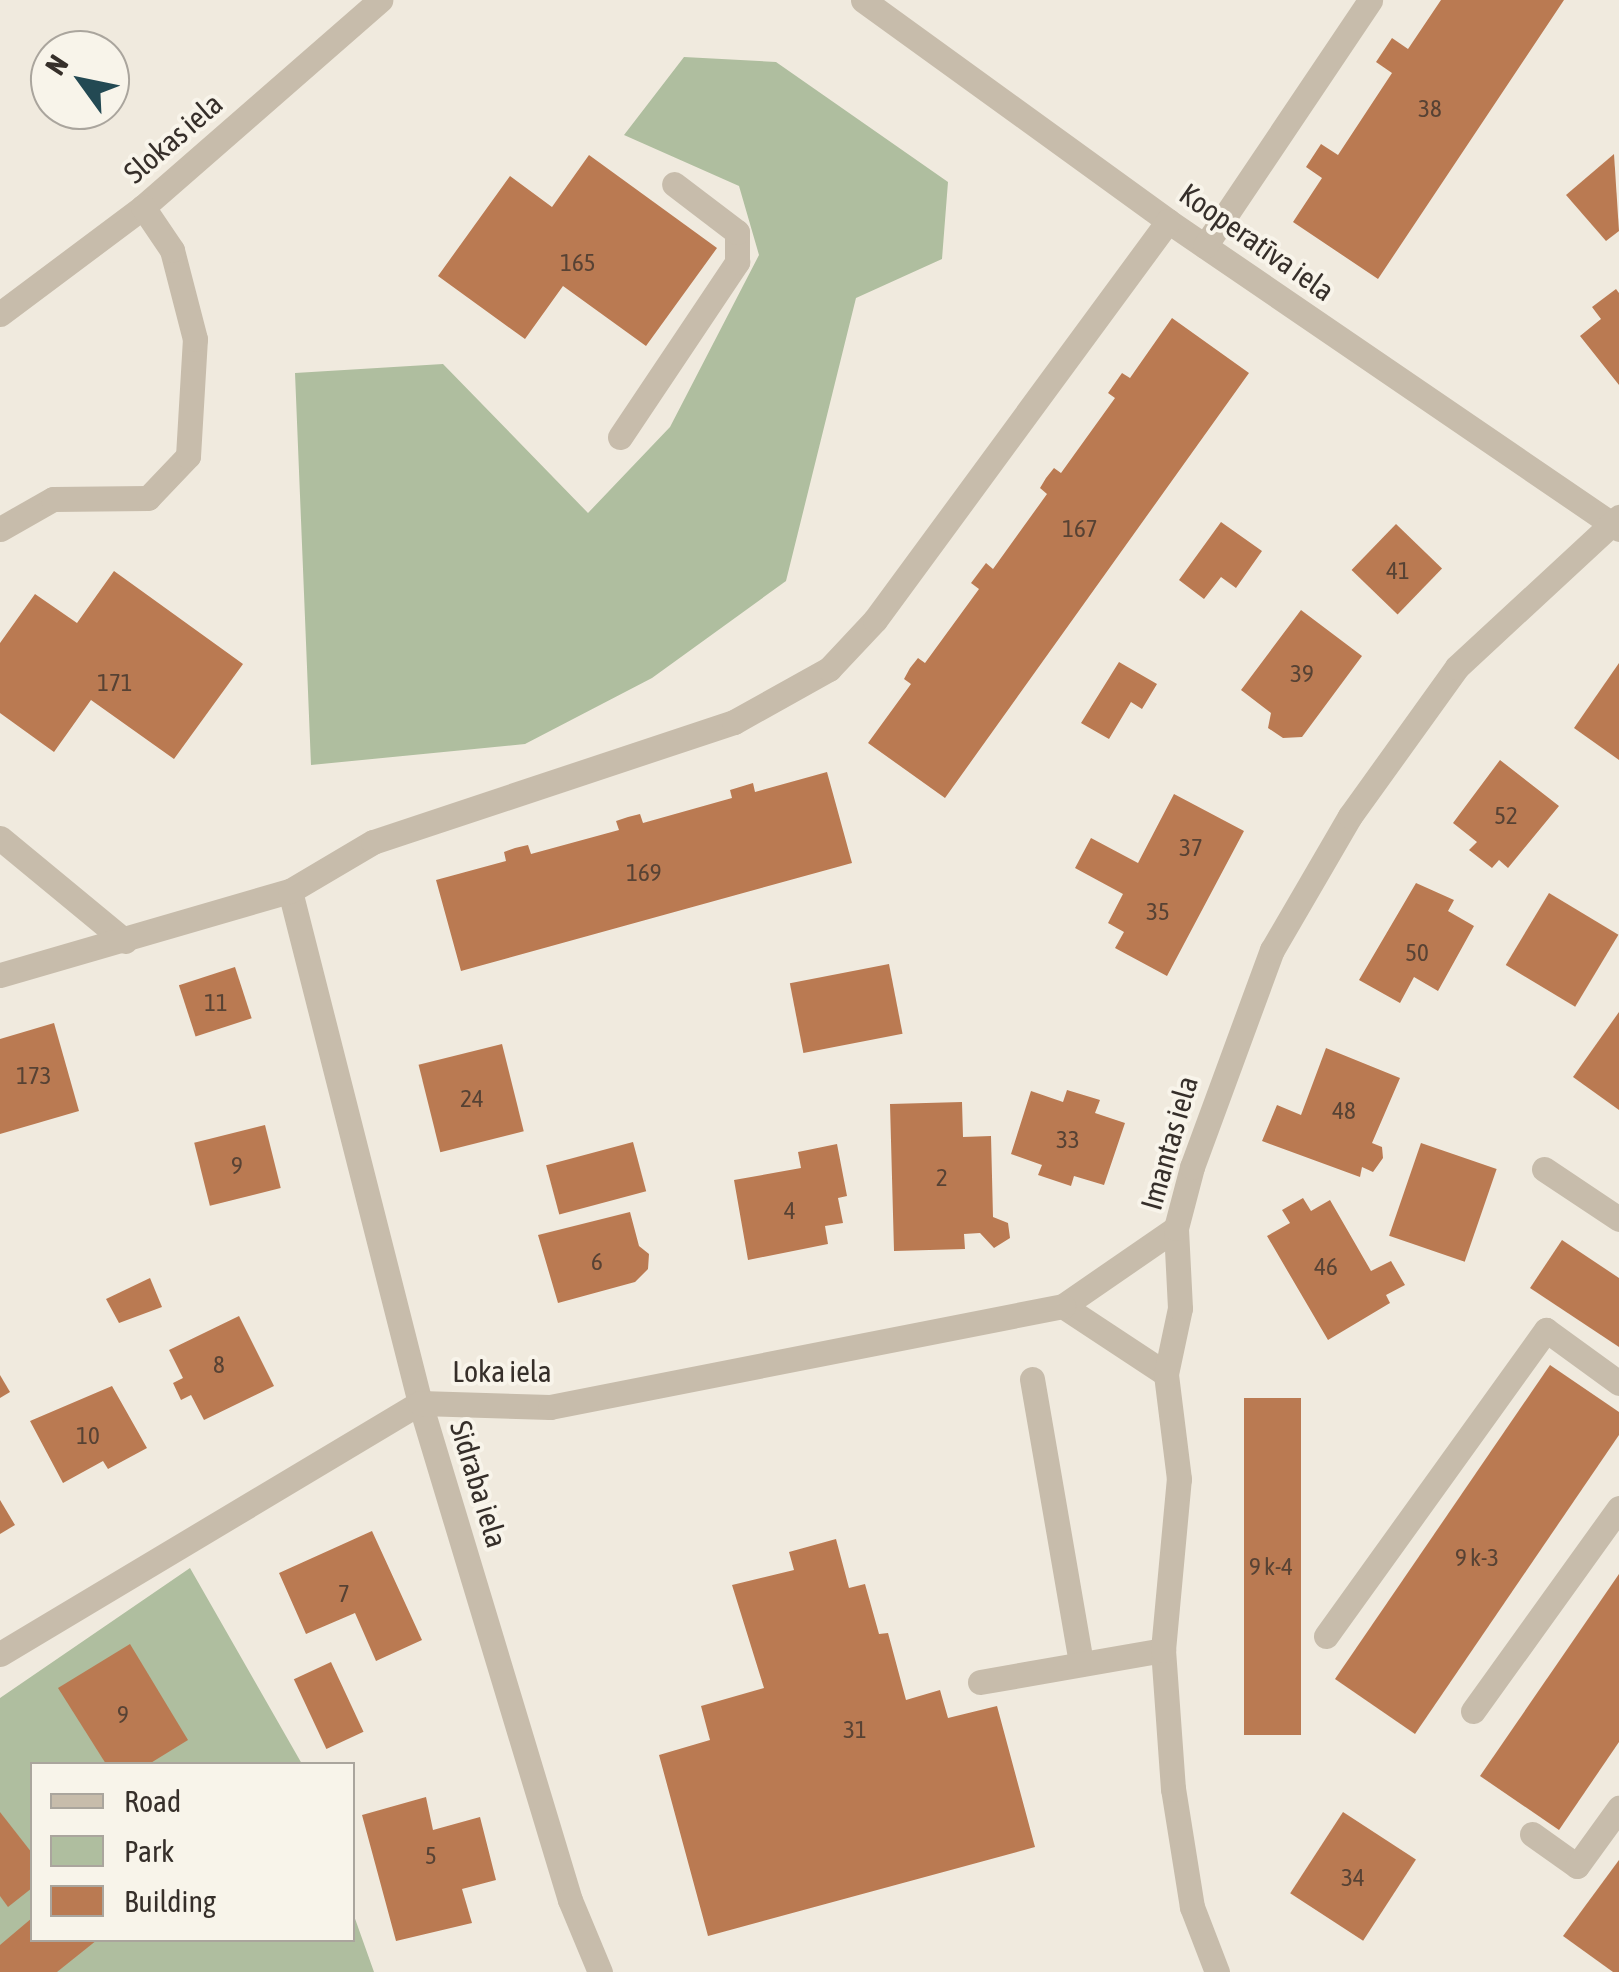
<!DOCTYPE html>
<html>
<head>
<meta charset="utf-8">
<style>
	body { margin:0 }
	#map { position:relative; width:1619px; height:1972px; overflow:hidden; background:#f0eade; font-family:"Asap Condensed",sans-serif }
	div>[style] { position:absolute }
	.green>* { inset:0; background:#afbe9f }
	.building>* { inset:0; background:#ba7a52; transform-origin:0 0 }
	.lane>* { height:25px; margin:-12.5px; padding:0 12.5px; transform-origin:12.5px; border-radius:12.5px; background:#c7bcab }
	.street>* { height:25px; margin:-12.5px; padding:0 12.5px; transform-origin:12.5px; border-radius:12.5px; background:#c7bcab }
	span { translate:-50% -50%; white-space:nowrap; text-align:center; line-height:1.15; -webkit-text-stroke:8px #f8f4ea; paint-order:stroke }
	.number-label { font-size:25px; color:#574234 }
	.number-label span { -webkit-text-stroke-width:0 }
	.street-label { font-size:30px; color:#362f2a }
	.legend { position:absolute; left:30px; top:1762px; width:325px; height:180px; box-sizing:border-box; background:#f8f4ea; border:2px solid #aaa59d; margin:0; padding:12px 18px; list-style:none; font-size:30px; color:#362f2a }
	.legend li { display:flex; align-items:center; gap:20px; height:50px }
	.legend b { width:50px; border:2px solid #aaa59d }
	.north { position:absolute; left:30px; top:30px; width:100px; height:100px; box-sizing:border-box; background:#f8f4ea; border:2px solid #aaa59d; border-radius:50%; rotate:303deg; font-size:28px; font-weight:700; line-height:40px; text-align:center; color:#362f2a }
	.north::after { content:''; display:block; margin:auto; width:35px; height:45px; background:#234953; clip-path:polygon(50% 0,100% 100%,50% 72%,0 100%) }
</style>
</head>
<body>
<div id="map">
	<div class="green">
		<div style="clip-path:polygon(684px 57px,776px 62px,948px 182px,942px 259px,856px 298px,786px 581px,652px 678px,525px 744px,311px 765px,295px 373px,443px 364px,588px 513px,670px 427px,759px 255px,739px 186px,624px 135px)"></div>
		<div style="clip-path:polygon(190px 1568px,302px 1764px,32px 1764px,32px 1940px,352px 1940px,353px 1913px,374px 1972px,0 1972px,0 1698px)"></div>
	</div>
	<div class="building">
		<div style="clip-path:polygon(1441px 0,1564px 0,1378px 279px,1293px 222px,1322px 178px,1306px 167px,1321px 144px,1338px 155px,1392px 73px,1376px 62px,1392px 38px,1408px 49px)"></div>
		<div style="clip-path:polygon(1614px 154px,1619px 231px,1606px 241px,1566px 195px)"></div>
		<div style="clip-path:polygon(589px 155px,717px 248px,646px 346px,563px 286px,525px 339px,438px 276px,510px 176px,552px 207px)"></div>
		<div style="clip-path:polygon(1616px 289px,1619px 293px,1619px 385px,1580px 336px,1601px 319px,1592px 307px)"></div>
		<div style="clip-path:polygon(1172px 318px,1249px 373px,945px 798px,868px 743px,911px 684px,904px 679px,910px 668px,918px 658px,925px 663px,979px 589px,971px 583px,986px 563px,993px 569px,1047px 494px,1040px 488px,1046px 478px,1054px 468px,1061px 473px,1115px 398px,1108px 393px,1122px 373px,1130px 378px)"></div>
		<div style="clip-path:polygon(1221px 522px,1262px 551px,1236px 588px,1221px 577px,1204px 599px,1179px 580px)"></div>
		<div style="left:1396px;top:524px;width:64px;height:64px;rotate:44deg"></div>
		<div style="clip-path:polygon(114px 571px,243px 664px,174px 759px,91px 700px,54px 752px,0 713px,0 643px,35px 594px,77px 623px)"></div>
		<div style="clip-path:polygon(1301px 610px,1362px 656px,1302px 737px,1283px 738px,1268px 728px,1271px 713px,1241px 690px)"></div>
		<div style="clip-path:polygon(1119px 662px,1157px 684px,1142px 709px,1131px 702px,1109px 739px,1081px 723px)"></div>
		<div style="clip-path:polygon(1619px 663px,1619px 760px,1574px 728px)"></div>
		<div style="clip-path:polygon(1500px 760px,1559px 806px,1508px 868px,1499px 860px,1492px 868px,1469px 850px,1477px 842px,1453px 823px)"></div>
		<div style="clip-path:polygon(827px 772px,852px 863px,461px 971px,436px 880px,506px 861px,504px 852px,515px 848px,528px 845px,531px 854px,619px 830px,616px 821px,628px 817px,640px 814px,643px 823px,732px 798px,730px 790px,753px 783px,755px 792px)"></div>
		<div style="clip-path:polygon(1174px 794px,1244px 831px,1167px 976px,1115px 948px,1124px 932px,1108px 923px,1123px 894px,1075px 868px,1091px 838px,1138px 863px)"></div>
		<div style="clip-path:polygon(1416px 883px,1454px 900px,1448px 911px,1474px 926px,1438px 991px,1414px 977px,1400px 1003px,1359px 980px)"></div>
		<div style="left:1549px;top:893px;width:81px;height:84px;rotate:31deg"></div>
		<div style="left:889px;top:964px;width:71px;height:101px;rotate:79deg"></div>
		<div style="left:235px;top:967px;width:54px;height:59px;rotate:72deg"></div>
		<div style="clip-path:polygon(1619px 1012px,1619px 1110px,1573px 1077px)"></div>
		<div style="clip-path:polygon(54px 1023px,79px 1111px,0 1134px,0 1039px)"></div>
		<div style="left:502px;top:1044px;width:90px;height:86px;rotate:76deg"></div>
		<div style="clip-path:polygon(1326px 1048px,1400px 1078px,1372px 1143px,1382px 1147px,1383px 1158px,1373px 1172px,1362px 1167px,1360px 1177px,1262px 1141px,1277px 1105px,1301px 1115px)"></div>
		<div style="clip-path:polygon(1067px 1090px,1100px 1100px,1095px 1113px,1125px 1123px,1104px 1185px,1074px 1176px,1071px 1186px,1038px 1175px,1042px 1165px,1011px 1154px,1031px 1091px,1063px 1102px)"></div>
		<div style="clip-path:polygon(962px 1102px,963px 1137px,991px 1136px,993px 1217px,1008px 1223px,1010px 1238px,994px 1248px,980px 1233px,964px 1234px,965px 1249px,894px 1251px,890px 1104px)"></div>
		<div style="left:265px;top:1125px;width:65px;height:73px;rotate:76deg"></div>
		<div style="left:633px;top:1142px;width:51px;height:90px;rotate:75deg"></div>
		<div style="left:1421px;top:1143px;width:80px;height:98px;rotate:19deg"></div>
		<div style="clip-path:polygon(837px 1144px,847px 1196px,838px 1198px,843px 1223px,825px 1226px,828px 1244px,748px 1260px,734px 1180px,801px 1168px,798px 1152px)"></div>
		<div style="clip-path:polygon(1303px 1198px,1311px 1211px,1330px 1200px,1371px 1271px,1391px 1261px,1405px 1285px,1386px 1295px,1390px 1303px,1328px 1340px,1267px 1236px,1290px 1223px,1282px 1210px)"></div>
		<div style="clip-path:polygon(630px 1212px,639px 1246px,649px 1254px,648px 1269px,635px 1282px,558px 1303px,538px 1235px)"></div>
		<div style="clip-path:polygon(1562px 1240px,1619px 1278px,1619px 1347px,1530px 1288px)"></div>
		<div style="clip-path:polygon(150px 1278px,162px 1307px,119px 1323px,106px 1299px)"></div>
		<div style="clip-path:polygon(239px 1316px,274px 1386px,204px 1420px,191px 1395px,181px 1400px,173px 1383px,183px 1378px,169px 1350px)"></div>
		<div style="clip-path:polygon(1550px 1365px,1619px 1412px,1619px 1435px,1415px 1734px,1335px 1679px)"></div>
		<div style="clip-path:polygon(0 1375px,10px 1392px,0 1398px)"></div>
		<div style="clip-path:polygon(112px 1386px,147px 1448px,108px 1469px,103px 1461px,63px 1483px,30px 1421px)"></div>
		<div style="left:1244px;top:1398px;width:57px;height:337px"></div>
		<div style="clip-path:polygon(0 1500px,15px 1525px,0 1534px)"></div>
		<div style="clip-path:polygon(372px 1531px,422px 1640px,376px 1661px,355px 1613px,306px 1634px,279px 1573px)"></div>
		<div style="clip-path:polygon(836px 1539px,849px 1588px,865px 1584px,879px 1634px,888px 1633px,906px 1700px,940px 1690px,948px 1718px,997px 1706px,1035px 1847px,708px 1936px,659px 1755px,710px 1740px,701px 1706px,764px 1688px,732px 1585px,794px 1570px,789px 1552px)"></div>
		<div style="clip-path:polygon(1619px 1574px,1619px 1742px,1559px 1830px,1480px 1776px)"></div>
		<div style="clip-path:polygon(130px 1644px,188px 1740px,149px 1764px,106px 1764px,58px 1688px)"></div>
		<div style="left:331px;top:1662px;width:77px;height:41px;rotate:65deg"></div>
		<div style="clip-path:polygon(426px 1797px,433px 1830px,480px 1817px,496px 1880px,462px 1889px,472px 1923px,396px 1941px,362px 1815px)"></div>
		<div style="clip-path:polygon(0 1812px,32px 1853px,32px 1888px,8px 1907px,0 1896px)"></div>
		<div style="left:1343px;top:1812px;width:87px;height:97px;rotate:33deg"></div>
		<div style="clip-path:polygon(1619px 1860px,1619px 1972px,1613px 1972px,1563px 1936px)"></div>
		<div style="clip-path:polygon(32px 1918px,32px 1940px,97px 1940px,57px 1972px,0 1972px,0 1945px)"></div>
	</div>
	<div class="lane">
		<div style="left:1326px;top:1636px;width:377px;rotate:-54.3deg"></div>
		<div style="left:1546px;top:1330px;width:90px;rotate:36deg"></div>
		<div style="left:1473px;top:1711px;width:250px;rotate:-54.3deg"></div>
		<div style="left:1532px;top:1834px;width:55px;rotate:35.4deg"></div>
		<div style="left:1577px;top:1866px;width:72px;rotate:-54.1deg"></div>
	</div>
	<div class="street">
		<div style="left:863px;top:0;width:377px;rotate:35.9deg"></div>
		<div style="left:1168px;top:221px;width:546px;rotate:34.33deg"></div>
		<div style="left:1205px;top:246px;width:296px;rotate:-56.1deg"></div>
		<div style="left:0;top:314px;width:179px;rotate:-36.8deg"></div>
		<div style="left:143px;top:207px;width:315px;rotate:-41.1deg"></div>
		<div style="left:620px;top:437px;width:211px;rotate:-56.2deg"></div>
		<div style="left:737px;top:262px;width:30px;rotate:-90deg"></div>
		<div style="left:737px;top:232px;width:79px;rotate:-142.7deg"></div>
		<div style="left:0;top:529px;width:61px;rotate:-29.5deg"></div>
		<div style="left:53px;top:499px;width:95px;rotate:-0.6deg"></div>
		<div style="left:148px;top:498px;width:58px;rotate:-46.4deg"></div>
		<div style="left:188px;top:456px;width:117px;rotate:-86.6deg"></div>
		<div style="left:195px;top:339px;width:92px;rotate:-104.5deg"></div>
		<div style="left:172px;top:250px;width:52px;rotate:-124deg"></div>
		<div style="left:0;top:838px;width:162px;rotate:39.5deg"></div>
		<div style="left:290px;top:891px;width:528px;rotate:75.75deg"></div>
		<div style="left:420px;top:1403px;width:519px;rotate:73.21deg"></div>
		<div style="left:570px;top:1900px;width:78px;rotate:67.4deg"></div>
		<div style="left:0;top:975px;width:302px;rotate:-16.2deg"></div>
		<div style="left:290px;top:891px;width:96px;rotate:-30.6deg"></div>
		<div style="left:373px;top:842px;width:380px;rotate:-18.4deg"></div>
		<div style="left:734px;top:722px;width:109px;rotate:-29.2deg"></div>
		<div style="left:829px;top:669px;width:67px;rotate:-46.8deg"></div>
		<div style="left:875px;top:620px;width:495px;rotate:-53.7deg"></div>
		<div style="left:1544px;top:1169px;width:90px;rotate:33.7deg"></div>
		<div style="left:1166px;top:1374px;width:123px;rotate:-146.6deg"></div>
		<div style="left:1063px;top:1306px;width:137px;rotate:-34.6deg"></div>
		<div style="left:1032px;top:1379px;width:289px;rotate:80.2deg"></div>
		<div style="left:0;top:1654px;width:489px;rotate:-30.9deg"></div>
		<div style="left:420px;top:1403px;width:130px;rotate:1.8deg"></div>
		<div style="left:550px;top:1407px;width:523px;rotate:-11.14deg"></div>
		<div style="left:980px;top:1682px;width:186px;rotate:-9.9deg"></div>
		<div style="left:1217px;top:1972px;width:70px;rotate:-111deg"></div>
		<div style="left:1192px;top:1907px;width:120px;rotate:-99.1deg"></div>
		<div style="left:1173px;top:1789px;width:139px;rotate:-94.1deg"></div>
		<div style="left:1163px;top:1650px;width:172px;rotate:-84.7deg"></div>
		<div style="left:1179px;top:1479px;width:106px;rotate:-97.1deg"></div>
		<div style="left:1166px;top:1374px;width:67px;rotate:-78deg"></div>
		<div style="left:1180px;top:1308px;width:80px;rotate:-92.9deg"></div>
		<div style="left:1176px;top:1228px;width:63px;rotate:-75.3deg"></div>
		<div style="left:1192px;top:1167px;width:231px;rotate:-69.8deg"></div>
		<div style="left:1272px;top:950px;width:155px;rotate:-59.8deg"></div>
		<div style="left:1350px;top:816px;width:183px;rotate:-54.3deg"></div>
		<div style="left:1457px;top:667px;width:221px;rotate:-42.8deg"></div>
	</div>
	<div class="number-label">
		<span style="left:1430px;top:108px">38</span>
		<span style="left:578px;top:262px">165</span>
		<span style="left:1080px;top:528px">167</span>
		<span style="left:1398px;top:570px">41</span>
		<span style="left:1302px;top:673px">39</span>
		<span style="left:115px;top:682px">171</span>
		<span style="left:1506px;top:815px">52</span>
		<span style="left:1191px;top:847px">37</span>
		<span style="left:644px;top:872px">169</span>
		<span style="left:1158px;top:911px">35</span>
		<span style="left:1417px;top:952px">50</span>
		<span style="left:216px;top:1002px">11</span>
		<span style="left:34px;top:1075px">173</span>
		<span style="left:472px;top:1098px">24</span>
		<span style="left:1344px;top:1110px">48</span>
		<span style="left:1068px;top:1139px">33</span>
		<span style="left:237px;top:1165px">9</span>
		<span style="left:942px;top:1177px">2</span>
		<span style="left:790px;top:1210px">4</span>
		<span style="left:597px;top:1261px">6</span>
		<span style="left:1326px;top:1266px">46</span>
		<span style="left:219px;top:1364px">8</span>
		<span style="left:88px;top:1435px">10</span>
		<span style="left:1477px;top:1557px">9 k-3</span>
		<span style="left:1271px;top:1566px">9 k-4</span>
		<span style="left:344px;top:1593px">7</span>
		<span style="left:123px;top:1714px">9</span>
		<span style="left:855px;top:1729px">31</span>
		<span style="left:431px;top:1855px">5</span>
		<span style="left:1353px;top:1877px">34</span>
	</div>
	<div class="street-label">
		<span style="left:173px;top:138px;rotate:-41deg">Slokas iela</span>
		<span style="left:1257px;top:242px;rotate:35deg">Kooperatīva iela</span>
		<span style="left:1169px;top:1143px;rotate:-74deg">Imantas iela</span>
		<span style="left:502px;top:1371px">Loka iela</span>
		<span style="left:479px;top:1484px;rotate:73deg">Sidraba iela</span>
	</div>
	<ul class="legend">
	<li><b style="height:12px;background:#c7bcab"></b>Road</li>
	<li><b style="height:28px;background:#afbe9f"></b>Park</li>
	<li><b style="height:28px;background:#ba7a52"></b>Building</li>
	</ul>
	<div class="north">N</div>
</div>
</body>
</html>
